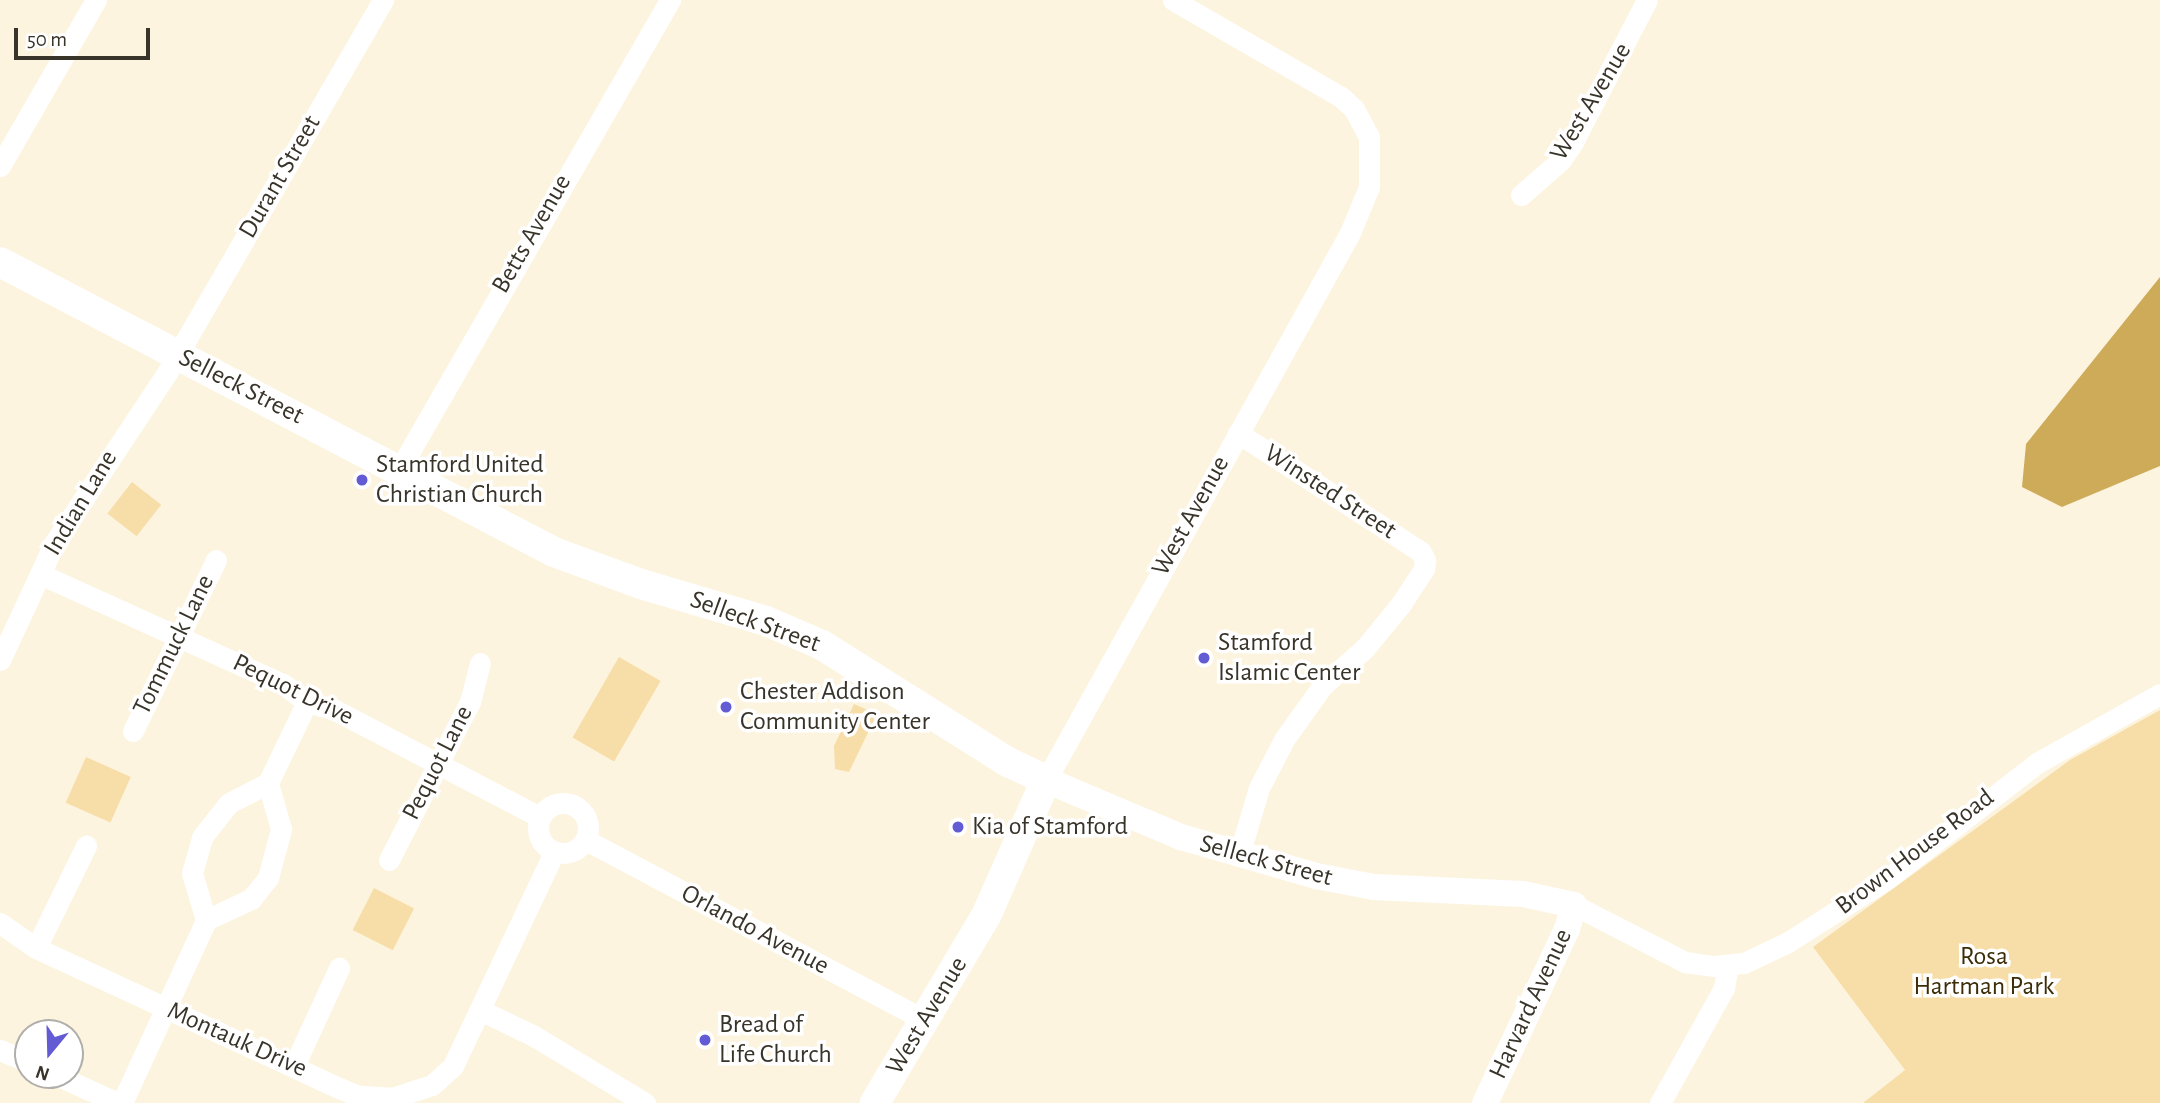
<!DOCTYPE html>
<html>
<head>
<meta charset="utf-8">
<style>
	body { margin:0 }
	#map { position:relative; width:2160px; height:1103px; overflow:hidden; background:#fdf4df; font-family:"Alegreya Sans",sans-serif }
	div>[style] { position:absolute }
	.green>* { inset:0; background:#f7dea8; transform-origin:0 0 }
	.water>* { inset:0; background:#ceab58 }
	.minor>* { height:21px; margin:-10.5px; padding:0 10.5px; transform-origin:10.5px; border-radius:10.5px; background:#fff }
	.minor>.ring { margin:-10.5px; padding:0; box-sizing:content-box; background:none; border:21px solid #fff; border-radius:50% }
	.tertiary>* { height:26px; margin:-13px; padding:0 13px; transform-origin:13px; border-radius:13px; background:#fff }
	.secondary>* { height:30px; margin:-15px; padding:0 15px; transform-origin:15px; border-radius:15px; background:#fff }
	.dots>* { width:19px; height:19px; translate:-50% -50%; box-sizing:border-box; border:4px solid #fff; border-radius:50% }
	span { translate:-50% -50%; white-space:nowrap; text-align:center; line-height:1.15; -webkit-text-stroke:7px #fff; paint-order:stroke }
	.street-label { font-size:26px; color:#39342a }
	.poi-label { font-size:26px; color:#39342a }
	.left { translate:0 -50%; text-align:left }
	.park-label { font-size:26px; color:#3c2d08 }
	.north { position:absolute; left:14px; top:1019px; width:70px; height:70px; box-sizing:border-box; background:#fff; border:2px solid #b0aeaa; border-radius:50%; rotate:199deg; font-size:19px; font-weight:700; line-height:28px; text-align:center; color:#39342a }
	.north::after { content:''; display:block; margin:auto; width:24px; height:32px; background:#625bd3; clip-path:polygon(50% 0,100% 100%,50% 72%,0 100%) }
	.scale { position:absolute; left:14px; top:28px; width:136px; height:32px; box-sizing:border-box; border:4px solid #39342a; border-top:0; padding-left:9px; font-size:21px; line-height:24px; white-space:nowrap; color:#39342a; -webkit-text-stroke:5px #fff; paint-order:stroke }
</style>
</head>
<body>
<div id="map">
	<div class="green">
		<div style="left:132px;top:482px;width:37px;height:40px;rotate:38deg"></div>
		<div style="left:619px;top:657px;width:48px;height:93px;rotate:30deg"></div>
		<div style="clip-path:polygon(854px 704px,877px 714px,849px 772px,835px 769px,834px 746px)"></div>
		<div style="clip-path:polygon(2160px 710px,2160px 1103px,1863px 1103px,1905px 1070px,1813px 947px,2070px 760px)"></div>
		<div style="left:86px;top:757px;width:49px;height:50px;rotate:24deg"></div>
		<div style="left:374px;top:888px;width:45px;height:47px;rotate:27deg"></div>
	</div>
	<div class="water">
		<div style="clip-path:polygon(2160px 277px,2160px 466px,2062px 507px,2022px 487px,2026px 444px)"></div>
	</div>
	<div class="minor">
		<div style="left:0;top:166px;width:192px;rotate:-60deg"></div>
		<div style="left:1521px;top:195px;width:53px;rotate:-41.2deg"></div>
		<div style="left:1561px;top:160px;width:22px;rotate:-56deg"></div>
		<div style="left:1573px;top:142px;width:160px;rotate:-62.5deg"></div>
		<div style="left:1238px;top:433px;width:218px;rotate:33deg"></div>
		<div style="left:1421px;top:552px;width:9px;rotate:63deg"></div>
		<div style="left:1425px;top:560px;width:9px;rotate:96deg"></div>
		<div style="left:1424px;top:569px;width:42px;rotate:123.3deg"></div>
		<div style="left:1401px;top:604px;width:57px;rotate:129.3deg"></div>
		<div style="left:1365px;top:648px;width:56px;rotate:138.6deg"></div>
		<div style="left:1323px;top:685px;width:65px;rotate:125.6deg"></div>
		<div style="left:1285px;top:738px;width:56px;rotate:117.5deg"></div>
		<div style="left:1259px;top:788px;width:70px;rotate:106.6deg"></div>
		<div style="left:399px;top:470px;width:543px;rotate:-60.03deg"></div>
		<div style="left:40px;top:574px;width:267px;rotate:24.4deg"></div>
		<div style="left:283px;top:684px;width:30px;rotate:37deg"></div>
		<div style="left:307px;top:702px;width:29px;rotate:16deg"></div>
		<div style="left:335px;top:710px;width:231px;rotate:27.6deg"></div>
		<div style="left:0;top:660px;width:130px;rotate:-65deg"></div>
		<div style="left:55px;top:542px;width:205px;rotate:-56.5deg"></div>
		<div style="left:168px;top:371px;width:429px;rotate:-59.9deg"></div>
		<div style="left:133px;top:731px;width:190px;rotate:-64.1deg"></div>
		<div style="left:1046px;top:780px;width:626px;rotate:-60.94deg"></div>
		<div style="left:1350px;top:233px;width:50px;rotate:-67.6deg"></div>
		<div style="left:1369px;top:187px;width:50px;rotate:-90deg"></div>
		<div style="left:1369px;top:137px;width:32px;rotate:-118deg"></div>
		<div style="left:1354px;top:109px;width:18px;rotate:-137deg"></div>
		<div style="left:1341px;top:97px;width:194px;rotate:-150deg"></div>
		<div style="left:268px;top:783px;width:90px;rotate:-64.3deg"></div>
		<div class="ring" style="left:538px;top:803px;width:29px;height:29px"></div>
		<div style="left:586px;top:840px;width:384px;rotate:28deg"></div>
		<div style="left:389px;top:860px;width:178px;rotate:-62.9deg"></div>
		<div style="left:470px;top:702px;width:40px;rotate:-75.6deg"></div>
		<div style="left:1574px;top:905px;width:125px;rotate:27.2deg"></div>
		<div style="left:1685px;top:962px;width:29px;rotate:8deg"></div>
		<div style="left:1714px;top:966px;width:30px;rotate:-6deg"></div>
		<div style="left:1744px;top:963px;width:49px;rotate:-25.5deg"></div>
		<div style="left:1788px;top:942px;width:117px;rotate:-32.5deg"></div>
		<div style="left:1887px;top:879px;width:190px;rotate:-37.7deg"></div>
		<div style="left:2037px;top:763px;width:141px;rotate:-29.3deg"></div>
		<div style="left:206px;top:920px;width:50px;rotate:-25deg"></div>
		<div style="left:251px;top:899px;width:27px;rotate:-51deg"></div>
		<div style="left:268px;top:878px;width:51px;rotate:-75.1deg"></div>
		<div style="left:281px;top:829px;width:48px;rotate:-105.8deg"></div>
		<div style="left:206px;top:920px;width:49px;rotate:-106.6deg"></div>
		<div style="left:192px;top:873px;width:37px;rotate:-74deg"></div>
		<div style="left:202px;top:837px;width:43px;rotate:-51.5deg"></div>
		<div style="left:229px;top:803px;width:44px;rotate:-27.1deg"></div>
		<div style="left:0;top:923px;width:44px;rotate:34.8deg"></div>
		<div style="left:36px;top:948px;width:334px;rotate:24.8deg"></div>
		<div style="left:339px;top:1088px;width:22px;rotate:22deg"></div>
		<div style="left:359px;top:1096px;width:33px;rotate:3deg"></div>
		<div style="left:392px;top:1098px;width:42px;rotate:-18deg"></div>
		<div style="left:432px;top:1085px;width:28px;rotate:-42deg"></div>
		<div style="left:453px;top:1066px;width:237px;rotate:-64.7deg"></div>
		<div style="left:36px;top:948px;width:114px;rotate:-63.9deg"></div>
		<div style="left:480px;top:1010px;width:60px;rotate:25.7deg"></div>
		<div style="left:534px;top:1036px;width:130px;rotate:31.1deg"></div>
		<div style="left:0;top:1050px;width:30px;rotate:23deg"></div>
		<div style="left:294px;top:1066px;width:108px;rotate:-65.3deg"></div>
		<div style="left:56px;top:1075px;width:68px;rotate:24.3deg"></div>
		<div style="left:122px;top:1103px;width:201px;rotate:-65.3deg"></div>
		<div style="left:1660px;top:1103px;width:132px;rotate:-60.9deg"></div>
		<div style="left:1724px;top:988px;width:22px;rotate:-80deg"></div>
	</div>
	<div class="tertiary">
		<div style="left:1046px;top:780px;width:147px;rotate:22.9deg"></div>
		<div style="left:1181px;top:837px;width:141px;rotate:16.1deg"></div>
		<div style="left:1316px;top:876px;width:59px;rotate:10.7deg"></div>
		<div style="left:1374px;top:887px;width:149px;rotate:2.7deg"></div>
		<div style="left:1523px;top:894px;width:52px;rotate:12.2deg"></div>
		<div style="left:1574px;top:905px;width:25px;rotate:106deg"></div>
		<div style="left:1567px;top:929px;width:192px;rotate:115.2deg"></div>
	</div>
	<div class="secondary">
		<div style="left:0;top:262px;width:625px;rotate:27.63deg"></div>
		<div style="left:554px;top:552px;width:93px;rotate:20.2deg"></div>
		<div style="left:641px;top:584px;width:130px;rotate:16.5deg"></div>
		<div style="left:766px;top:621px;width:61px;rotate:23.2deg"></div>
		<div style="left:822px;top:645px;width:220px;rotate:32.2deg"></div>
		<div style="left:1008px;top:762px;width:42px;rotate:25.3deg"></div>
		<div style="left:1046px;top:780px;width:146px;rotate:113.8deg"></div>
		<div style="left:987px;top:914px;width:220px;rotate:120.7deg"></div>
	</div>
	<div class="dots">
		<div style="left:362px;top:480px;background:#625bd3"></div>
		<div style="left:1204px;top:658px;background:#625bd3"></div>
		<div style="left:726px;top:707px;background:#625bd3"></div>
		<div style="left:958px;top:827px;background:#625bd3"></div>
		<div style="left:705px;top:1040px;background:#625bd3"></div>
	</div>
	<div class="street-label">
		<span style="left:1591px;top:102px;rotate:-59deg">West Avenue</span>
		<span style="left:280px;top:177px;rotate:-60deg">Durant Street</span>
		<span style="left:532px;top:234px;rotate:-60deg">Betts Avenue</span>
		<span style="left:241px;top:387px;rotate:27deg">Selleck Street</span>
		<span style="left:1330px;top:492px;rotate:33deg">Winsted Street</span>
		<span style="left:81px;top:503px;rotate:-59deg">Indian Lane</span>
		<span style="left:1191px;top:516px;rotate:-61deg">West Avenue</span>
		<span style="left:755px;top:622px;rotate:20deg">Selleck Street</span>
		<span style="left:174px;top:645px;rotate:-64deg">Tommuck Lane</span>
		<span style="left:293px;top:690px;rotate:26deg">Pequot Drive</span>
		<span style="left:438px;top:763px;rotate:-63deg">Pequot Lane</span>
		<span style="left:1915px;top:852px;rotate:-37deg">Brown House Road</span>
		<span style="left:1266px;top:861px;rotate:15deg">Selleck Street</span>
		<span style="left:755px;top:930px;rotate:28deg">Orlando Avenue</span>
		<span style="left:1531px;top:1004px;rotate:-65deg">Harvard Avenue</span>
		<span style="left:927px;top:1016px;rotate:-59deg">West Avenue</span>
		<span style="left:237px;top:1040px;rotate:24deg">Montauk Drive</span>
	</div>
	<div class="poi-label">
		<span class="left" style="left:376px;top:480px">Stamford United<br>Christian Church</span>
		<span class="left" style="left:1218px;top:658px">Stamford<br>Islamic Center</span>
		<span class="left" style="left:740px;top:707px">Chester Addison<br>Community Center</span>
		<span class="left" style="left:972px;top:827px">Kia of Stamford</span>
		<span class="left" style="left:719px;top:1040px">Bread of<br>Life Church</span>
	</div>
	<div class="park-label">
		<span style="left:1984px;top:972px">Rosa<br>Hartman Park</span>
	</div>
	<div class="north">N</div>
	<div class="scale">50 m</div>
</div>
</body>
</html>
